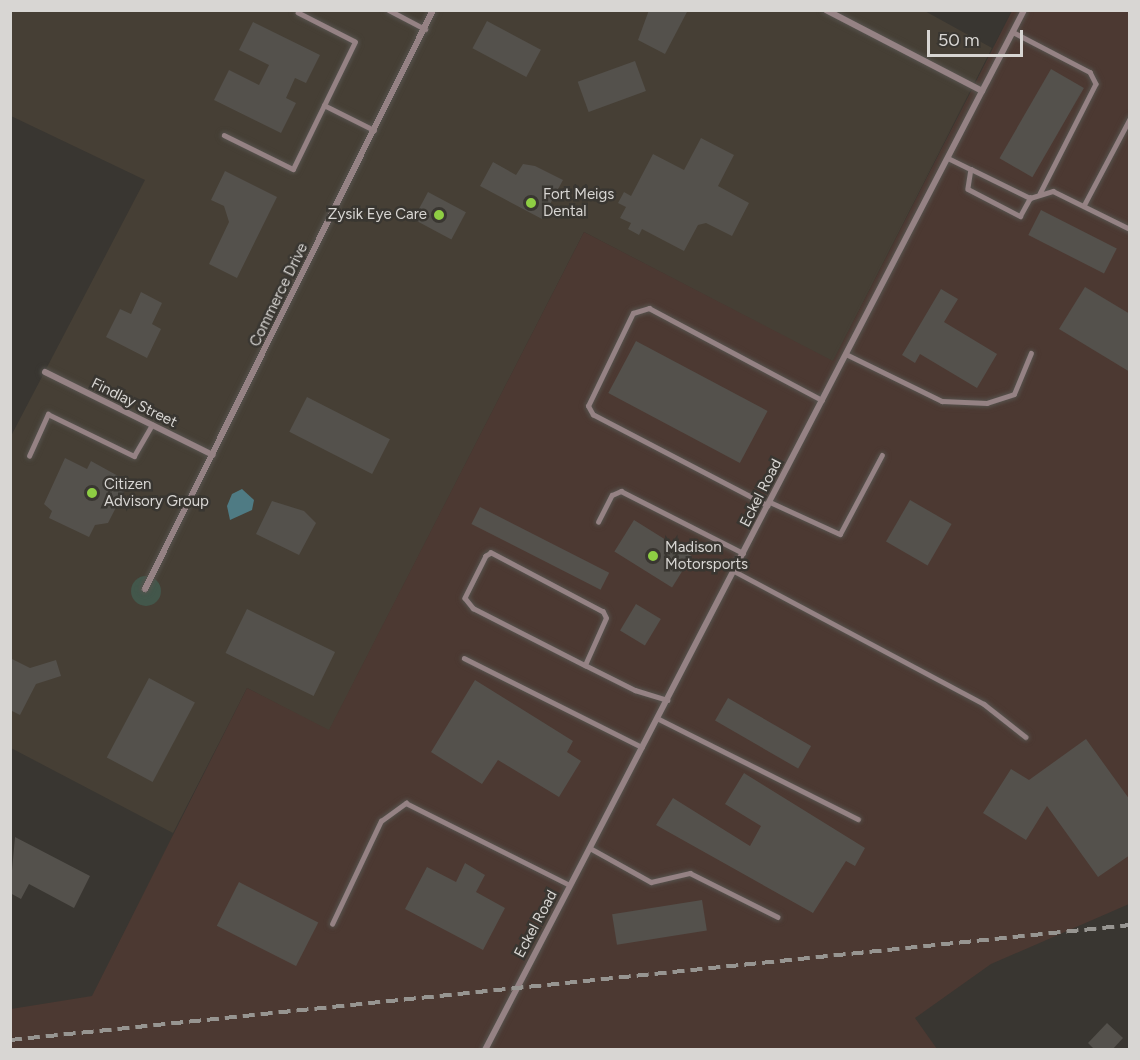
<!DOCTYPE html>
<html>
<head>
<meta charset="utf-8">
<style>
	body { margin:0 }
	#map { position:relative; width:1140px; height:1060px; overflow:hidden; background:#393631; font-family:Figtree,sans-serif }
	div>[style] { position:absolute }
	.built>* { inset:0; background:#463f35 }
	.industrial>* { inset:0; background:#4c3932 }
	.green>* { inset:0; background:#43574b }
	.round { border-radius:50% }
	.water>* { inset:0; background:#4f7b84 }
	.building>* { inset:0; background:#54514c; transform-origin:0 0 }
	.roads { filter:drop-shadow(0 0 2px #56534e) drop-shadow(0 0 2px #56534e) }
	.lane>* { height:4.5px; margin:-2.25px; padding:0 2.25px; transform-origin:2.25px; border-radius:2.25px; background:#958284 }
	.street>* { height:6px; margin:-3px; padding:0 3px; transform-origin:3px; border-radius:3px; background:#958284 }
	.rail>* { height:4px; margin-top:-2px; transform-origin:0; background:repeating-linear-gradient(90deg,#979591 0 12px,transparent 0 18px) }
	.dots>* { width:16px; height:16px; translate:-50% -50%; box-sizing:border-box; border:3px solid #393631; border-radius:50% }
	span { translate:-50% -50%; white-space:nowrap; text-align:center; line-height:1.15; -webkit-text-stroke:5px #393631; paint-order:stroke }
	.poi-label { font-size:15px; color:#d8d6d3 }
	.left { translate:0 -50%; text-align:left }
	.right { translate:-100% -50%; text-align:right }
	.street-label { font-size:15px; color:#d8d6d3 }
	.frame { position:absolute; inset:0; border:12px solid #d8d6d3; pointer-events:none }
	.scale { position:absolute; left:927px; top:30px; width:96px; height:27px; box-sizing:border-box; border:3px solid #d8d6d3; border-top:0; padding-left:8px; font-size:18px; line-height:21px; white-space:nowrap; color:#d8d6d3; -webkit-text-stroke:4px #393631; paint-order:stroke }
</style>
</head>
<body>
<div id="map">
	<div class="built">
		<div style="clip-path:polygon(923px 10px,992px 48px,833px 362px,584px 232px,329px 731px,247px 688px,173px 833px,11px 748px,11px 436px,145px 180px,11px 116px,10px 11px)"></div>
	</div>
	<div class="industrial">
		<div style="clip-path:polygon(1012px 11px,1129px 11px,1129px 904px,991px 964px,915px 1018px,937px 1049px,11px 1050px,11px 1009px,92px 996px,247px 688px,329px 730px,584px 232px,833px 361px)"></div>
	</div>
	<div class="green">
		<div class="round" style="left:131px;top:576px;width:30px;height:30px"></div>
	</div>
	<div class="water">
		<div style="clip-path:polygon(242px 489px,254px 500px,252px 510px,230px 520px,227px 506px,232px 494px)"></div>
	</div>
	<div class="building">
		<div style="clip-path:polygon(649px 10px,688px 10px,665px 54px,638px 40px)"></div>
		<div style="left:487px;top:21px;width:61px;height:31px;rotate:28deg"></div>
		<div style="clip-path:polygon(253px 22px,320px 55px,306px 83px,295px 78px,286px 98px,296px 103px,281px 133px,214px 100px,229px 70px,259px 85px,269px 65px,239px 50px)"></div>
		<div style="left:635px;top:61px;width:32px;height:61px;rotate:70deg"></div>
		<div style="left:1051px;top:69px;width:38px;height:103px;rotate:30deg"></div>
		<div style="clip-path:polygon(701px 138px,734px 155px,718px 186px,749px 203px,732px 236px,706px 223px,698px 225px,684px 251px,642px 229px,639px 235px,628px 229px,631px 223px,620px 218px,626px 207px,618px 203px,624px 192px,631px 196px,653px 154px,684px 170px)"></div>
		<div style="clip-path:polygon(493px 162px,516px 175px,523px 164px,535px 166px,563px 180px,542px 219px,480px 186px)"></div>
		<div style="clip-path:polygon(225px 171px,277px 197px,237px 278px,209px 264px,229px 222px,224px 206px,211px 200px)"></div>
		<div style="left:428px;top:192px;width:43px;height:31px;rotate:28deg"></div>
		<div style="left:1041px;top:210px;width:85px;height:28px;rotate:27deg"></div>
		<div style="clip-path:polygon(1085px 287px,1130px 314px,1130px 372px,1059px 329px)"></div>
		<div style="clip-path:polygon(941px 289px,958px 299px,944px 322px,997px 354px,977px 388px,920px 354px,915px 363px,902px 355px)"></div>
		<div style="clip-path:polygon(141px 292px,162px 303px,152px 324px,161px 329px,147px 358px,106px 337px,120px 309px,131px 314px)"></div>
		<div style="left:636px;top:341px;width:149px;height:59px;rotate:28deg"></div>
		<div style="left:307px;top:397px;width:93px;height:39px;rotate:27deg"></div>
		<div style="clip-path:polygon(65px 458px,87px 469px,91px 461px,129px 482px,108px 523px,95px 525px,89px 537px,49px 518px,52px 511px,44px 504px)"></div>
		<div style="left:910px;top:500px;width:48px;height:48px;rotate:30deg"></div>
		<div style="clip-path:polygon(272px 501px,304px 511px,316px 523px,299px 555px,256px 534px)"></div>
		<div style="left:480px;top:507px;width:145px;height:19px;rotate:27deg"></div>
		<div style="left:634px;top:520px;width:68px;height:37px;rotate:32deg"></div>
		<div style="left:636px;top:604px;width:29px;height:31px;rotate:31deg"></div>
		<div style="left:247px;top:609px;width:98px;height:49px;rotate:26deg"></div>
		<div style="clip-path:polygon(10px 658px,30px 668px,56px 660px,61px 676px,36px 684px,20px 715px,10px 710px)"></div>
		<div style="left:149px;top:678px;width:52px;height:90px;rotate:28deg"></div>
		<div style="clip-path:polygon(475px 680px,573px 741px,567px 752px,581px 761px,559px 797px,498px 760px,482px 784px,431px 752px)"></div>
		<div style="left:728px;top:698px;width:96px;height:26px;rotate:30deg"></div>
		<div style="clip-path:polygon(1086px 739px,1130px 800px,1130px 855px,1098px 877px,1047px 806px,1026px 840px,983px 813px,1011px 769px,1029px 780px)"></div>
		<div style="clip-path:polygon(744px 773px,865px 848px,855px 866px,846px 861px,813px 913px,656px 825px,673px 798px,750px 846px,761px 826px,725px 804px)"></div>
		<div style="clip-path:polygon(15px 837px,90px 876px,74px 908px,29px 884px,21px 899px,10px 893px)"></div>
		<div style="clip-path:polygon(465px 863px,485px 875px,476px 892px,505px 908px,483px 950px,405px 909px,427px 867px,456px 882px)"></div>
		<div style="left:239px;top:882px;width:89px;height:49px;rotate:27deg"></div>
		<div style="left:702px;top:900px;width:31px;height:91px;rotate:81deg"></div>
		<div style="clip-path:polygon(1107px 1023px,1123px 1038px,1112px 1050px,1095px 1050px,1088px 1043px)"></div>
	</div>
	<div class="roads">
		<div class="lane">
			<div style="left:389px;top:10px;width:41px;rotate:27.8deg"></div>
			<div style="left:1013px;top:32px;width:87px;rotate:27.5deg"></div>
			<div style="left:1090px;top:72px;width:13px;rotate:63deg"></div>
			<div style="left:1096px;top:84px;width:123px;rotate:117deg"></div>
			<div style="left:324px;top:105px;width:56px;rotate:26.6deg"></div>
			<div style="left:224px;top:135px;width:77px;rotate:26.2deg"></div>
			<div style="left:293px;top:169px;width:141px;rotate:-64deg"></div>
			<div style="left:355px;top:42px;width:64px;rotate:-153deg"></div>
			<div style="left:948px;top:158px;width:25px;rotate:26deg"></div>
			<div style="left:971px;top:169px;width:20px;rotate:99deg"></div>
			<div style="left:968px;top:189px;width:59px;rotate:27.4deg"></div>
			<div style="left:1020px;top:216px;width:21px;rotate:-61deg"></div>
			<div style="left:1030px;top:198px;width:24px;rotate:-17deg"></div>
			<div style="left:1053px;top:191px;width:86px;rotate:26.3deg"></div>
			<div style="left:971px;top:169px;width:66px;rotate:26.2deg"></div>
			<div style="left:1084px;top:205px;width:98px;rotate:-62.1deg"></div>
			<div style="left:846px;top:354px;width:107px;rotate:26.1deg"></div>
			<div style="left:942px;top:401px;width:45px;rotate:2.5deg"></div>
			<div style="left:987px;top:403px;width:28px;rotate:-18deg"></div>
			<div style="left:1014px;top:394px;width:44px;rotate:-67.5deg"></div>
			<div style="left:29px;top:456px;width:46px;rotate:-65.7deg"></div>
			<div style="left:48px;top:414px;width:96px;rotate:26deg"></div>
			<div style="left:134px;top:456px;width:36px;rotate:-60deg"></div>
			<div style="left:770px;top:502px;width:77px;rotate:24.6deg"></div>
			<div style="left:840px;top:534px;width:89px;rotate:-62deg"></div>
			<div style="left:768px;top:506px;width:197px;rotate:-152.5deg"></div>
			<div style="left:593px;top:415px;width:10px;rotate:-119deg"></div>
			<div style="left:588px;top:406px;width:103px;rotate:-64.2deg"></div>
			<div style="left:633px;top:313px;width:17px;rotate:-17deg"></div>
			<div style="left:649px;top:308px;width:196px;rotate:28deg"></div>
			<div style="left:598px;top:522px;width:30px;rotate:-63deg"></div>
			<div style="left:612px;top:495px;width:10px;rotate:-24deg"></div>
			<div style="left:621px;top:491px;width:137px;rotate:26.9deg"></div>
			<div style="left:734px;top:571px;width:283px;rotate:28deg"></div>
			<div style="left:984px;top:704px;width:53px;rotate:38.2deg"></div>
			<div style="left:464px;top:658px;width:199px;rotate:26.6deg"></div>
			<div style="left:585px;top:665px;width:51px;rotate:-65.9deg"></div>
			<div style="left:606px;top:618px;width:7px;rotate:-117deg"></div>
			<div style="left:603px;top:612px;width:127px;rotate:-152.2deg"></div>
			<div style="left:491px;top:553px;width:6px;rotate:149deg"></div>
			<div style="left:486px;top:556px;width:47px;rotate:116.6deg"></div>
			<div style="left:465px;top:598px;width:13px;rotate:51deg"></div>
			<div style="left:473px;top:608px;width:126px;rotate:27deg"></div>
			<div style="left:585px;top:665px;width:56px;rotate:26.6deg"></div>
			<div style="left:635px;top:690px;width:34px;rotate:17deg"></div>
			<div style="left:657px;top:718px;width:225px;rotate:26.7deg"></div>
			<div style="left:590px;top:848px;width:70px;rotate:29.1deg"></div>
			<div style="left:651px;top:882px;width:40px;rotate:-13deg"></div>
			<div style="left:690px;top:873px;width:98px;rotate:26.6deg"></div>
			<div style="left:332px;top:924px;width:114px;rotate:-64.6deg"></div>
			<div style="left:381px;top:821px;width:31px;rotate:-36deg"></div>
			<div style="left:406px;top:803px;width:183px;rotate:26.6deg"></div>
		</div>
		<div class="street">
			<div style="left:826px;top:10px;width:176px;rotate:27.4deg"></div>
			<div style="left:45px;top:372px;width:187px;rotate:26.3deg"></div>
			<div style="left:145px;top:589px;width:647px;rotate:-63.55deg"></div>
			<div style="left:485px;top:1050px;width:1171px;rotate:-62.6deg"></div>
		</div>
	</div>
	<div class="rail">
		<div style="left:10px;top:1040px;width:1126px;rotate:-5.86deg"></div>
	</div>
	<div class="dots">
		<div style="left:531px;top:203px;background:#8ece43"></div>
		<div style="left:439px;top:215px;background:#8ece43"></div>
		<div style="left:92px;top:493px;background:#8ece43"></div>
		<div style="left:653px;top:556px;background:#8ece43"></div>
	</div>
	<div class="poi-label">
		<span class="left" style="left:543px;top:203px">Fort Meigs<br>Dental</span>
		<span class="right" style="left:427px;top:215px">Zysik Eye Care</span>
		<span class="left" style="left:104px;top:493px">Citizen<br>Advisory Group</span>
		<span class="left" style="left:665px;top:556px">Madison<br>Motorsports</span>
	</div>
	<div class="street-label">
		<span style="left:279px;top:295px;rotate:-64deg">Commerce Drive</span>
		<span style="left:134px;top:403px;rotate:26deg">Findlay Street</span>
		<span style="left:761px;top:493px;rotate:-63deg">Eckel Road</span>
		<span style="left:536px;top:924px;rotate:-62deg">Eckel Road</span>
	</div>
	<div class="frame"></div>
	<div class="scale">50 m</div>
</div>
</body>
</html>
